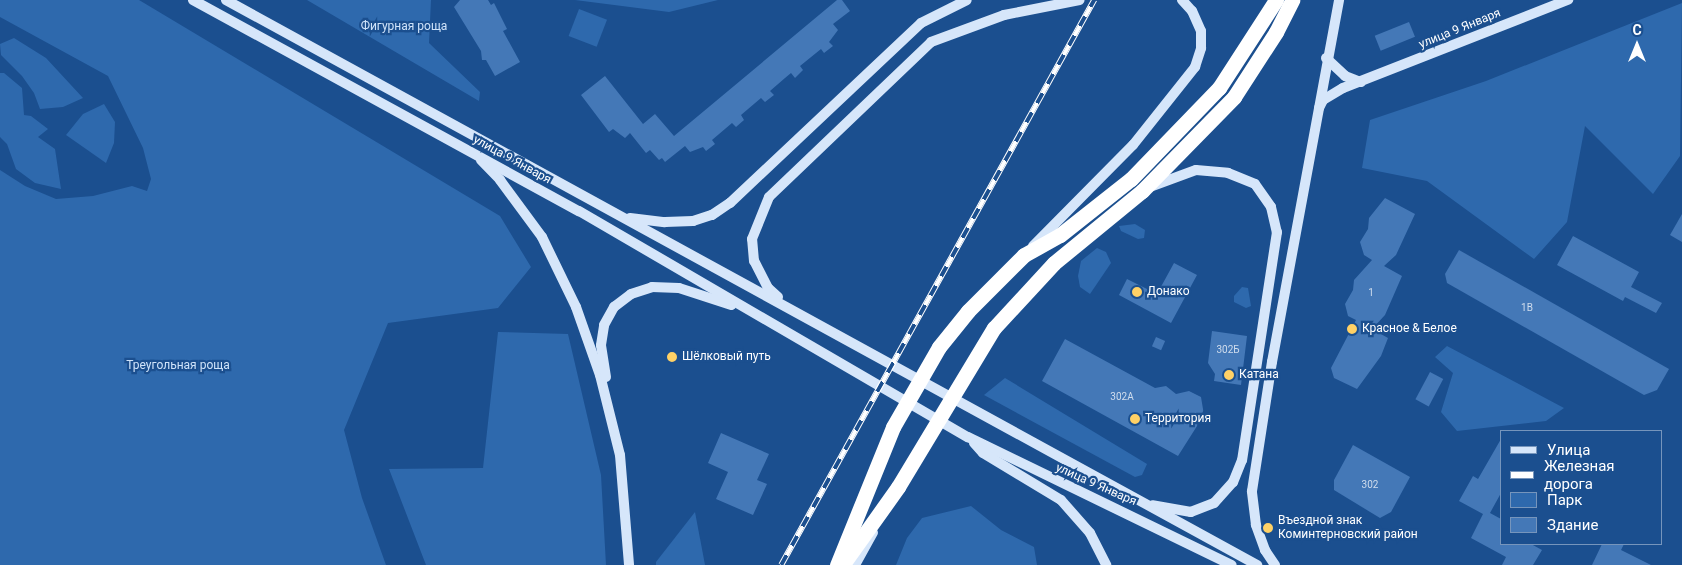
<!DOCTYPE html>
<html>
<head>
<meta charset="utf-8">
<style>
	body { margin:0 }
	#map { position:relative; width:1682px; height:565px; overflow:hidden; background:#1b4f8f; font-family:Roboto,sans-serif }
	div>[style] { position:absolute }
	.green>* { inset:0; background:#2e69ad; transform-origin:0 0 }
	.building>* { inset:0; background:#4478b7; transform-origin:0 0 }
	.secondary>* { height:10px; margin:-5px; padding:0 5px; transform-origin:5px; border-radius:5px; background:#d6e6fa }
	.highway>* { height:15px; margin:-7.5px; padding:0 7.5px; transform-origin:7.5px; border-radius:7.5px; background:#fff }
	.rail>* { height:5.5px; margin-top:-2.75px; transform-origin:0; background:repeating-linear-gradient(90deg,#1b4f8f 0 11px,#fff 0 22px); box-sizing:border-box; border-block:1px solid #fff }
	.dots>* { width:14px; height:14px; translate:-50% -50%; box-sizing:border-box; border:2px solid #1b4f8f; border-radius:50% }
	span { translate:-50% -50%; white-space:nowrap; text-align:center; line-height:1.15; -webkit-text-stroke:4.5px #1b4f8f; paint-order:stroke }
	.number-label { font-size:10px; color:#d0dded }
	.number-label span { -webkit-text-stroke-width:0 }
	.park-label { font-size:12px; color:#cfe3fa }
	.street-label { font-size:12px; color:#fff }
	.poi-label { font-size:12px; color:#fff }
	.left { translate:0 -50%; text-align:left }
	.legend { position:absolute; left:1500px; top:430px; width:162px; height:115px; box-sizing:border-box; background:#1b4f8f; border:1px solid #7695bc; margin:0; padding:6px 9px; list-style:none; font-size:15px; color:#fff }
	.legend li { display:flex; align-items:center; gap:10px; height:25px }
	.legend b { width:25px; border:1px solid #7695bc }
	.north { position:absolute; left:1612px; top:20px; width:50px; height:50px; -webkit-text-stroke:4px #1b4f8f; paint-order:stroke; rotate:0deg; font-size:14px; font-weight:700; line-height:20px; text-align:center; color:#fff }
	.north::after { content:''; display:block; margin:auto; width:18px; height:22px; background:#fff; clip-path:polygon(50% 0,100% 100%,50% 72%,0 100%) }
</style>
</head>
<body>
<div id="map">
	<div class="green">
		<div style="clip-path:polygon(0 0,139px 0,500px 216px,531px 267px,498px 308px,388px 323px,344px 430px,362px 498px,386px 565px,0 565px,0 170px,25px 186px,56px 199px,93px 196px,132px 186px,147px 191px,151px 179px,143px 148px,108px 76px,0 17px)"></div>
		<div style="clip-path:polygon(307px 0,431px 0,429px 43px,480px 92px,479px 101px)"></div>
		<div style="clip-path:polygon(575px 0,718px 0,669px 12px)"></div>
		<div style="clip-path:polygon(1682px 3px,1680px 156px,1653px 194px,1585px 126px,1567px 222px,1534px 259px,1427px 181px,1362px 168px,1370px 120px,1486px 81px)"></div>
		<div style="left:579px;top:9px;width:30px;height:29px;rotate:21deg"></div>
		<div style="clip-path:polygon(14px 38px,46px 58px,83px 98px,63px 107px,40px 109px,34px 93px,22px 76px,1px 55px,0 44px)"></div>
		<div style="clip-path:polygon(0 73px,4px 73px,22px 88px,24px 115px,31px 116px,48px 129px,38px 137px,55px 149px,61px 189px,35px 183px,16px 169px,7px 144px,0 137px)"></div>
		<div style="clip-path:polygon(104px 104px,115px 122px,114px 143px,106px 163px,66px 135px,83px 114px)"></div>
		<div style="clip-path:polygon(1135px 224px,1145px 230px,1144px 238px,1138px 239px,1121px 231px,1119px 226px)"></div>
		<div style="clip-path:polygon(1097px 248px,1106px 252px,1111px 263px,1090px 294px,1080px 287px,1078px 276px,1081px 261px)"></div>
		<div style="clip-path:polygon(1242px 287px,1248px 288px,1251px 306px,1246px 308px,1234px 302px,1234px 296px)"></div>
		<div style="clip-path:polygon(498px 332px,568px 334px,601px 475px,606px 565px,426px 565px,389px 469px,483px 468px)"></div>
		<div style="clip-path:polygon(1447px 346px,1564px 408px,1546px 421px,1457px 431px,1441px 412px,1453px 373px,1435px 357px)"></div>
		<div style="clip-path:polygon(1005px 378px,1147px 464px,1142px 475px,1135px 477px,984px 395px)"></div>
		<div style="clip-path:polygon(971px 506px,1001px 530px,1034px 547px,1037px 565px,896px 565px,907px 538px,922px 518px)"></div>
		<div style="clip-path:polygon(695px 512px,705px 565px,656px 565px,656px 562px)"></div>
	</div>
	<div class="building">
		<div style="clip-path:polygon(460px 0,488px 0,491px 5px,494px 3px,507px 29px,503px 31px,520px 62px,495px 76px,486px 60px,482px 60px,481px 51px,454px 7px)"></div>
		<div style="clip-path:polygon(837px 0,842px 0,850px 11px,833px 24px,838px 30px,829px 42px,833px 46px,824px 53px,821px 49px,800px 66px,803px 70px,795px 78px,791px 73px,785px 78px,770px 91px,774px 95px,765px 102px,761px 98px,741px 115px,744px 120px,736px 127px,732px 123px,712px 140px,715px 144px,706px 151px,703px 147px,690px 152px,685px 146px,665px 162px,662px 158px,659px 160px,650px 150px,646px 153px,630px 133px,625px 138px,613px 129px,609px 132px,581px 95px,605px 76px,643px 124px,655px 114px,674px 136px)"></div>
		<div style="left:1409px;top:22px;width:16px;height:37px;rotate:68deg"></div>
		<div style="clip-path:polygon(1385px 198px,1415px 214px,1396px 255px,1384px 266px,1402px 276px,1385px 315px,1372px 329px,1388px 338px,1381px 356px,1357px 389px,1334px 378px,1331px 368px,1356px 320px,1348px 316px,1345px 304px,1353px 290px,1354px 280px,1372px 260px,1364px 255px,1360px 242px,1368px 229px,1369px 218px)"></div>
		<div style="clip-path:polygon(1682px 214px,1682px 242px,1670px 235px)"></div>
		<div style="clip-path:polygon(1573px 236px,1639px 272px,1631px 287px,1662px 303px,1656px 313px,1625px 297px,1623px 301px,1557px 265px)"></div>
		<div style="clip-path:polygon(1459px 250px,1669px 369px,1657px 390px,1644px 395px,1447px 283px,1445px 274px)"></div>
		<div style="clip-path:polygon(1174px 263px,1197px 275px,1171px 323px,1119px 295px,1127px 279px,1157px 294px)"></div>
		<div style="clip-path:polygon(1212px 331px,1247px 336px,1241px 385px,1214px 381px,1215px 374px,1208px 363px)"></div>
		<div style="left:1156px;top:337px;width:10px;height:10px;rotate:24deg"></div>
		<div style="clip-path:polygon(1065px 339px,1155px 388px,1166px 386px,1176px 394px,1189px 391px,1201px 397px,1204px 415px,1178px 456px,1042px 381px)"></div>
		<div style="left:1430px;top:372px;width:15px;height:31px;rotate:28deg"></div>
		<div style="clip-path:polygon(721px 433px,769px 454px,757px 480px,767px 484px,753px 515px,716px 499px,728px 472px,708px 463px)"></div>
		<div style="clip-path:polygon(1501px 439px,1501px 493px,1490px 513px,1501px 519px,1501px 544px,1531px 544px,1542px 550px,1533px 565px,1502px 565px,1506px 557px,1471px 538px,1483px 514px,1459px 501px,1473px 476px,1478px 479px)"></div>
		<div style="clip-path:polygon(1353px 445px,1410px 477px,1391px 512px,1380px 518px,1334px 490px,1334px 480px)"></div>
		<div style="clip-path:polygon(1602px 544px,1624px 544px,1621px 550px,1651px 565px,1592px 565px)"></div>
	</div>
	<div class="secondary">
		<div style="left:193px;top:0;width:440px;rotate:28.7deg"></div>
		<div style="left:579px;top:211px;width:450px;rotate:30.2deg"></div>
		<div style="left:968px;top:437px;width:293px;rotate:25.9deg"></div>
		<div style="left:226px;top:0;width:1176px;rotate:28.72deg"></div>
		<div style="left:1326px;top:58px;width:26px;rotate:43deg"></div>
		<div style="left:1345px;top:76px;width:17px;rotate:21deg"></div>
		<div style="left:1319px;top:108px;width:9px;rotate:-63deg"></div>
		<div style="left:1323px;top:100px;width:23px;rotate:-31deg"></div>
		<div style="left:1343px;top:88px;width:242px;rotate:-21.4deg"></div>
		<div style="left:481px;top:160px;width:28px;rotate:46deg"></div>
		<div style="left:500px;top:180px;width:71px;rotate:53.6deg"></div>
		<div style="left:542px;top:237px;width:78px;rotate:64.1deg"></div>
		<div style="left:576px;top:307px;width:72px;rotate:70.6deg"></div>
		<div style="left:600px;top:375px;width:82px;rotate:76deg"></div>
		<div style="left:620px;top:455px;width:110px;rotate:85.3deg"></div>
		<div style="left:1147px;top:188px;width:52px;rotate:-20.2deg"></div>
		<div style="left:1196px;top:170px;width:32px;rotate:5deg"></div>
		<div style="left:1228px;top:173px;width:29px;rotate:22deg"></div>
		<div style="left:1255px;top:184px;width:28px;rotate:55deg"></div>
		<div style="left:1271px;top:207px;width:26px;rotate:77deg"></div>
		<div style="left:1277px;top:232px;width:231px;rotate:98.7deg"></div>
		<div style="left:1242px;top:460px;width:24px;rotate:112deg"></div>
		<div style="left:1233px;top:482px;width:28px;rotate:132deg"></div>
		<div style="left:1214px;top:503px;width:25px;rotate:159deg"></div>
		<div style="left:1191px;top:512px;width:39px;rotate:-170deg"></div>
		<div style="left:630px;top:218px;width:35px;rotate:7deg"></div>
		<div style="left:665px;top:222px;width:28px;rotate:-2deg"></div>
		<div style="left:693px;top:221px;width:20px;rotate:-18deg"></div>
		<div style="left:712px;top:215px;width:22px;rotate:-34deg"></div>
		<div style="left:730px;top:203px;width:262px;rotate:-43.3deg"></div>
		<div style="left:921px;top:23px;width:51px;rotate:-26.6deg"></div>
		<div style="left:1033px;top:246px;width:142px;rotate:-45.3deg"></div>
		<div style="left:1133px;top:145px;width:100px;rotate:-51.5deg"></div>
		<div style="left:1195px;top:67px;width:20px;rotate:-72deg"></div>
		<div style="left:1201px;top:48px;width:17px;rotate:-90deg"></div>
		<div style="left:1201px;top:31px;width:22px;rotate:-114deg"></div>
		<div style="left:1192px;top:11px;width:15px;rotate:-132deg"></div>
		<div style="left:778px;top:297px;width:13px;rotate:-138deg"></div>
		<div style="left:768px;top:288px;width:30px;rotate:-117deg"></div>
		<div style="left:754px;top:261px;width:22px;rotate:-95deg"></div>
		<div style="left:752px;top:239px;width:45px;rotate:-68deg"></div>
		<div style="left:769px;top:197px;width:224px;rotate:-43.7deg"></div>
		<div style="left:931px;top:42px;width:78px;rotate:-20.3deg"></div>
		<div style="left:1004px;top:15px;width:77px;rotate:-11.2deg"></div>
		<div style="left:606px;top:377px;width:32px;rotate:-99deg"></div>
		<div style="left:601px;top:345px;width:20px;rotate:-81deg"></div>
		<div style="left:604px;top:325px;width:21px;rotate:-61deg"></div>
		<div style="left:614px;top:307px;width:21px;rotate:-37deg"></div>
		<div style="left:631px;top:294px;width:22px;rotate:-18deg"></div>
		<div style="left:652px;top:287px;width:27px;rotate:2deg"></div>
		<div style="left:679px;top:288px;width:55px;rotate:18.1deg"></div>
		<div style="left:974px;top:443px;width:13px;rotate:48deg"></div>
		<div style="left:983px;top:453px;width:91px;rotate:31.1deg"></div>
		<div style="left:1061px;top:500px;width:44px;rotate:48.7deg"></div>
		<div style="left:1090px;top:533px;width:36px;rotate:63deg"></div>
		<div style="left:855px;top:565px;width:37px;rotate:-61deg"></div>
		<div style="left:1275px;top:565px;width:18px;rotate:-124deg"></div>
		<div style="left:1265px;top:550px;width:27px;rotate:-110deg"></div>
		<div style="left:1256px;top:525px;width:34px;rotate:-97deg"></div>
		<div style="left:1252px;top:491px;width:131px;rotate:-81.2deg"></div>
		<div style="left:1272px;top:362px;width:368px;rotate:-79.5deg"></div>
	</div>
	<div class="highway">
		<div style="left:846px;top:560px;width:90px;rotate:-54.5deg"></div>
		<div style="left:898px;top:487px;width:186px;rotate:-58.9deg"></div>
		<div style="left:994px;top:328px;width:88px;rotate:-47.3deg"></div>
		<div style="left:1054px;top:263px;width:114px;rotate:-39.3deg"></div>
		<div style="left:1142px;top:191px;width:132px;rotate:-45.6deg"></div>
		<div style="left:1234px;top:97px;width:77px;rotate:-57.1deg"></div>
		<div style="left:1276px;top:32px;width:36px;rotate:-63deg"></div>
		<div style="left:837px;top:565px;width:149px;rotate:-67.9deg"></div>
		<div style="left:893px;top:427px;width:92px;rotate:-60.1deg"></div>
		<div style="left:939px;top:347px;width:46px;rotate:-51.1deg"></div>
		<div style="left:968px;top:311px;width:79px;rotate:-45deg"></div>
		<div style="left:1024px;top:255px;width:41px;rotate:-29.1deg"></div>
		<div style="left:1060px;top:235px;width:90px;rotate:-38.3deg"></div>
		<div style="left:1131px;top:179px;width:127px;rotate:-46deg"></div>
		<div style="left:1219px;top:88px;width:105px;rotate:-57.1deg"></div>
	</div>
	<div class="rail">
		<div style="left:781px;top:565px;width:646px;rotate:-61.01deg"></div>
	</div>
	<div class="dots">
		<div style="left:1137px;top:292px;background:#ffd166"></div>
		<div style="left:1352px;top:329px;background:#ffd166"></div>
		<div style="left:672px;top:357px;background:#ffd166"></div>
		<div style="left:1229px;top:375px;background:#ffd166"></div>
		<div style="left:1135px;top:419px;background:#ffd166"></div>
		<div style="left:1268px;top:528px;background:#ffd166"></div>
	</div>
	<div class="number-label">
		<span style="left:1371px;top:293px">1</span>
		<span style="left:1527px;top:308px">1В</span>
		<span style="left:1228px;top:350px">302Б</span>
		<span style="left:1122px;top:397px">302А</span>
		<span style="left:1370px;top:485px">302</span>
	</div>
	<div class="park-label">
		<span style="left:404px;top:27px">Фигурная роща</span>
		<span style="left:178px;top:366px">Треугольная роща</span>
	</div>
	<div class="street-label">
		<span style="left:1460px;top:29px;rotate:-22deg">улица 9 Января</span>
		<span style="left:512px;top:160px;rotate:29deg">улица 9 Января</span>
		<span style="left:1096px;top:485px;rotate:24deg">улица 9 Января</span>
	</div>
	<div class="poi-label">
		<span class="left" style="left:1147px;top:292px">Донако</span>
		<span class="left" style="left:1362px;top:329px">Красное &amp; Белое</span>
		<span class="left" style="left:682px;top:357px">Шёлковый путь</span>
		<span class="left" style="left:1239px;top:375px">Катана</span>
		<span class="left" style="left:1145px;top:419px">Территория</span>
		<span class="left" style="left:1278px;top:528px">Въездной знак<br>Коминтерновский район</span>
	</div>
	<ul class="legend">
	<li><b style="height:6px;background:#d6e6fa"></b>Улица</li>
	<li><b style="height:6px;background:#fff"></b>Железная дорога</li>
	<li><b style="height:14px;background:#2e69ad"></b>Парк</li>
	<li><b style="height:14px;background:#4478b7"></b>Здание</li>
	</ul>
	<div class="north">С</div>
</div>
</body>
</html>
